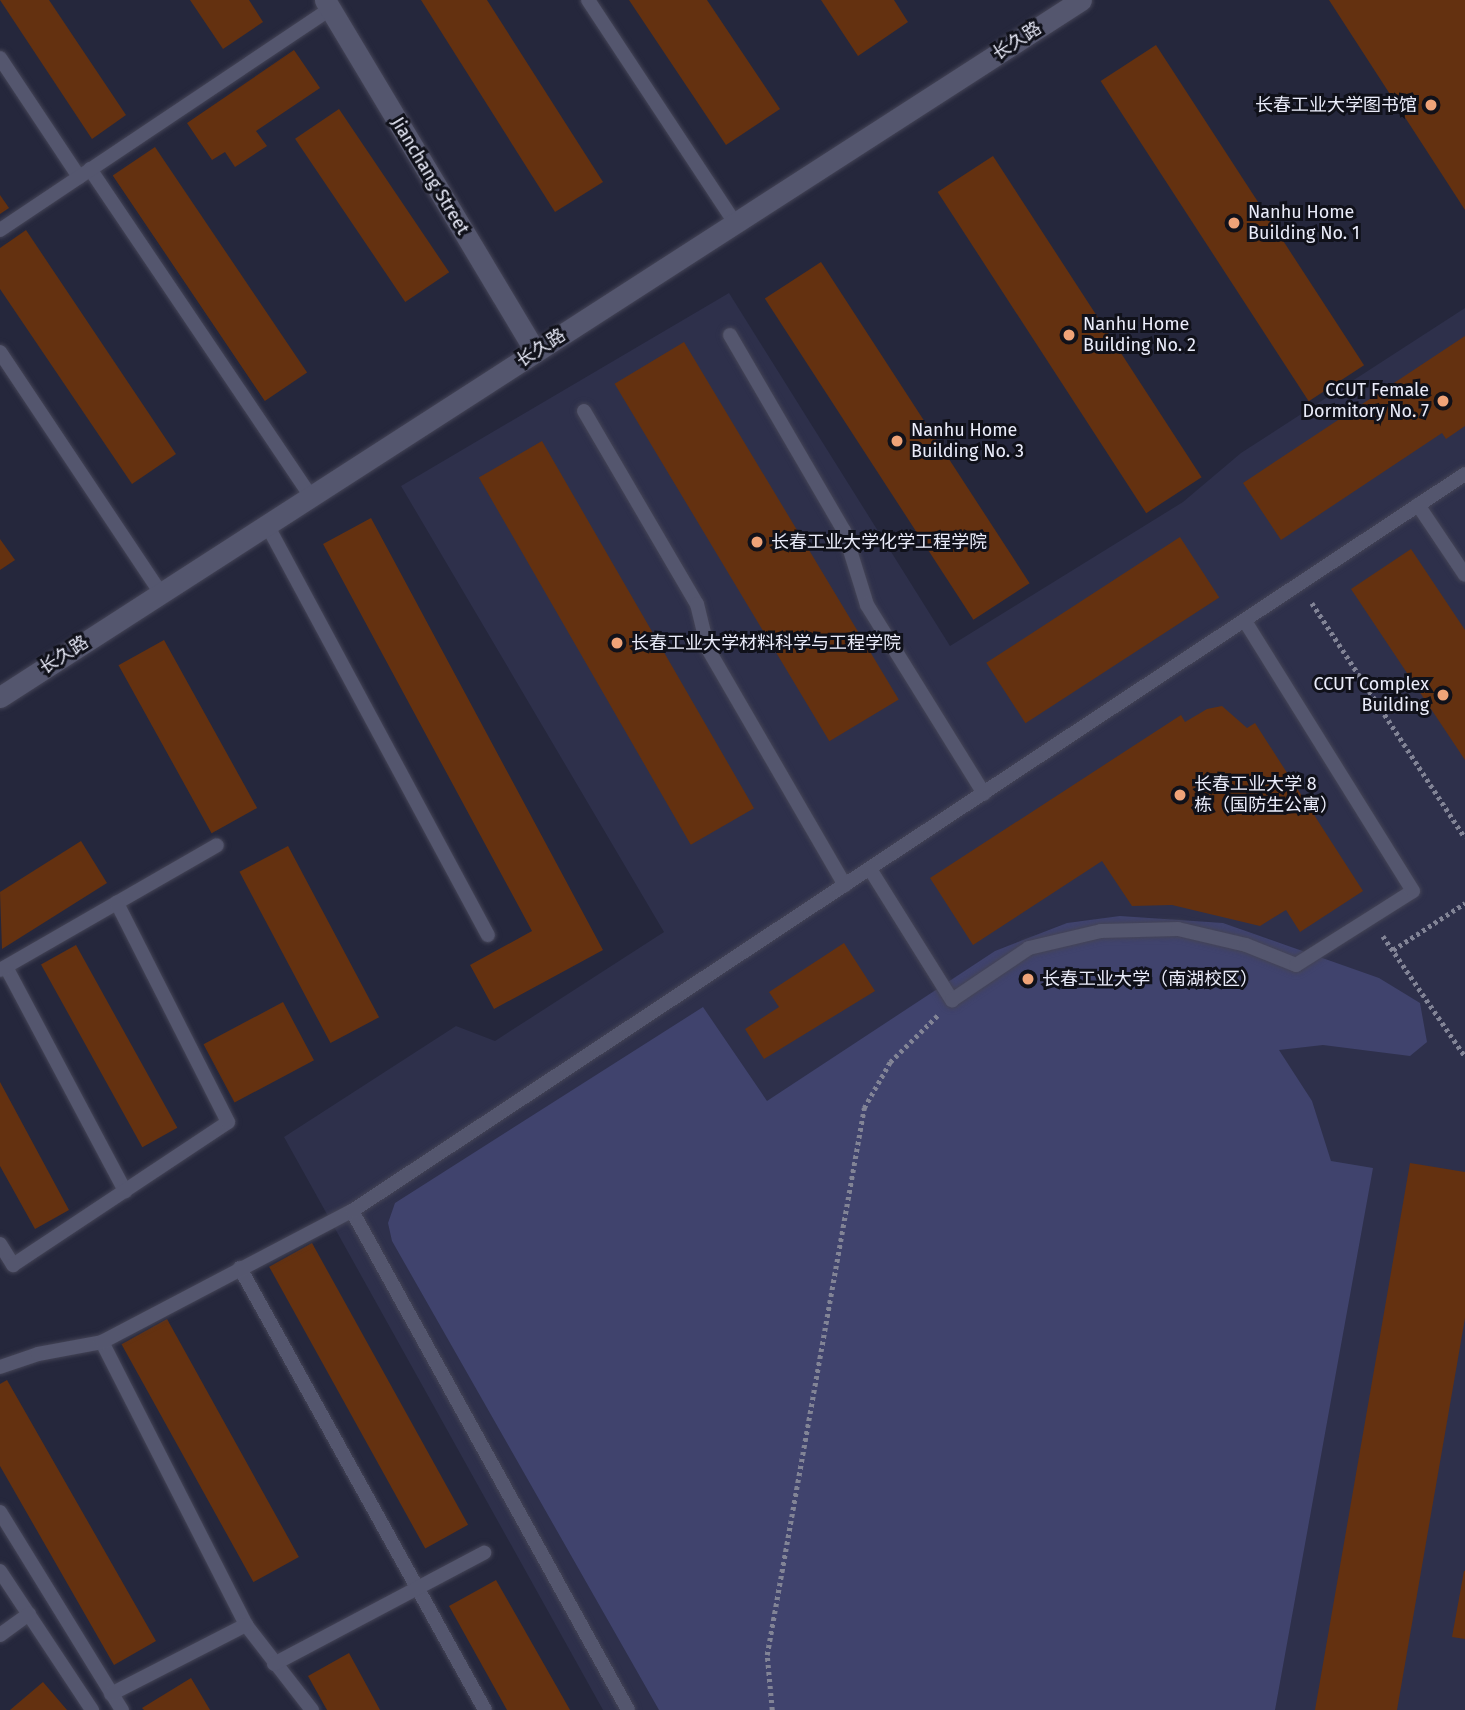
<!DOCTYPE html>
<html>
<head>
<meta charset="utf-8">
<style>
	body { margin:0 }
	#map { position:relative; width:1465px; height:1710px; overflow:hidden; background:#25273c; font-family:"Fira Sans","Noto Sans SC",sans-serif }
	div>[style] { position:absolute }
	.built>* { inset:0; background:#2e304b }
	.green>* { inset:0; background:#40436d }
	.building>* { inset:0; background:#643110; transform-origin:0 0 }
	.path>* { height:4.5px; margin-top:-2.25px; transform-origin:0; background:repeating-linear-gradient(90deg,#828496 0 3.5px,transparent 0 7px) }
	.roads { filter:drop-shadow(0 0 2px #444456) drop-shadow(0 0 2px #444456) }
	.service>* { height:14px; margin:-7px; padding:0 7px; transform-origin:7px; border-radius:7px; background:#54566e }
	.tertiary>* { height:21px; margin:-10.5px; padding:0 10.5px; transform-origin:10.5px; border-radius:10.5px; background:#54566e }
	.dots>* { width:19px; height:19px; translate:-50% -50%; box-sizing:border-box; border:4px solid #10111a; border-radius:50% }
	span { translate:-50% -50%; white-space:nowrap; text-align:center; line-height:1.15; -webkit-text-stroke:6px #10111a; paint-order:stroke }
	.street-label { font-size:18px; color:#eaecfa }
	.poi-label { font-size:18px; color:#eaecfa }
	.right { translate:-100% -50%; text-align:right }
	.left { translate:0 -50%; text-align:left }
</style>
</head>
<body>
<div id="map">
	<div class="built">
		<div style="clip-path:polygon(729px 293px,950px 646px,1183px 502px,1241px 453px,1465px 308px,1465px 1710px,603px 1710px,284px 1137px,456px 1026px,495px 1041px,664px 932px,401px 486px)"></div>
	</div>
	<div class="green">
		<div style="clip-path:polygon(1120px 916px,1223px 923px,1379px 978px,1420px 1003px,1427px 1042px,1410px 1056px,1323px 1045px,1279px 1050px,1312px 1101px,1331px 1161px,1373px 1168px,1275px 1710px,659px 1710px,392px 1241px,388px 1223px,395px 1203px,703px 1007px,767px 1101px,995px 951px,1067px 923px)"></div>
	</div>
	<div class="building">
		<div style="clip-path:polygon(0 0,49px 0,126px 115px,92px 139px)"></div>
		<div style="clip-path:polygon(190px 0,249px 0,263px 22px,223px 49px)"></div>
		<div style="clip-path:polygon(421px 0,487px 0,603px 182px,555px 212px)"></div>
		<div style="clip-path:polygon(629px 0,707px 0,780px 109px,726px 145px)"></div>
		<div style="clip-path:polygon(821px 0,894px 0,908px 22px,858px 56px)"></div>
		<div style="clip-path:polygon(1329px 0,1465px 0,1465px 210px)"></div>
		<div style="left:1156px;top:45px;width:382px;height:66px;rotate:57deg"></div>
		<div style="clip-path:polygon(294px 50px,320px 88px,256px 131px,267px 146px,235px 167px,225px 152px,212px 160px,187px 123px)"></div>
		<div style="left:339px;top:109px;width:197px;height:53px;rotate:56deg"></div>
		<div style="left:155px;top:147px;width:272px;height:51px;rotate:56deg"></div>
		<div style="left:993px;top:156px;width:383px;height:66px;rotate:57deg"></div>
		<div style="clip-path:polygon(0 195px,9px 208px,0 214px)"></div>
		<div style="clip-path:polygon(26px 230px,176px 454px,132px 484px,0 289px,0 248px)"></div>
		<div style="left:821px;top:262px;width:383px;height:67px;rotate:57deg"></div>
		<div style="clip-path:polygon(1465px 336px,1465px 426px,1446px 439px,1442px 433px,1281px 540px,1243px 483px)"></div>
		<div style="left:684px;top:342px;width:417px;height:81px;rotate:59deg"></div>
		<div style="left:542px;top:441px;width:424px;height:73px;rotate:60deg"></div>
		<div style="clip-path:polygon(371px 518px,603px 950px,494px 1009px,470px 965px,532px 931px,323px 544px)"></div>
		<div style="left:1180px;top:537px;width:72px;height:231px;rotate:57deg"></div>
		<div style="clip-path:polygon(0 539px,15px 560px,0 570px)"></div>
		<div style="clip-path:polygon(1411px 549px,1465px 630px,1465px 760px,1351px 589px)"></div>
		<div style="left:164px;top:640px;width:192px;height:52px;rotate:61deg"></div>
		<div style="clip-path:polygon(1222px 706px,1247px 728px,1255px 723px,1363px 891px,1300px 932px,1286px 910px,1260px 926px,1172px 905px,1132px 906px,1102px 861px,973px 945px,930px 878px,1181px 715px,1185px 722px,1207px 709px)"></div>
		<div style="clip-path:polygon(81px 841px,107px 883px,2px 949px,0 892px)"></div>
		<div style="left:288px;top:846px;width:194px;height:55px;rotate:62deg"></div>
		<div style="clip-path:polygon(844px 943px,875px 991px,764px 1059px,745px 1029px,779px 1007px,769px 992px)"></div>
		<div style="left:76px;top:945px;width:209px;height:40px;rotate:61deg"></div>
		<div style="left:283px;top:1002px;width:66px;height:90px;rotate:62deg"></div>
		<div style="clip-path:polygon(0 1082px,69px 1210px,35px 1229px,0 1166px)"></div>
		<div style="clip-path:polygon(1410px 1163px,1465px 1172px,1465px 1318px,1397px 1710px,1315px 1710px)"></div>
		<div style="left:312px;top:1243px;width:322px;height:49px;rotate:61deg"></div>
		<div style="left:167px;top:1319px;width:272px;height:52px;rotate:61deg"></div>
		<div style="clip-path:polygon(7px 1380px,156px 1641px,114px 1665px,0 1466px,0 1384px)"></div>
		<div style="clip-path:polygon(1464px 1571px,1465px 1571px,1465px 1639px,1452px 1637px)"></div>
		<div style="clip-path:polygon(496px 1580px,570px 1710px,507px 1710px,449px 1606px)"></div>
		<div style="clip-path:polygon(349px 1653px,380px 1710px,327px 1710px,308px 1676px)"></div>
		<div style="clip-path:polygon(191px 1678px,210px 1710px,144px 1710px,142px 1708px)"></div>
		<div style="clip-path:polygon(43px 1682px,67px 1710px,10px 1710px)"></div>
	</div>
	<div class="path">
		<div style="left:1312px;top:603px;width:280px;rotate:56.9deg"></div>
		<div style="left:1383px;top:936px;width:145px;rotate:55.7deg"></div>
		<div style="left:1393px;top:950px;width:86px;rotate:-33.1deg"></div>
		<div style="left:772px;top:1710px;width:55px;rotate:-95.2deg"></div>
		<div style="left:767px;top:1655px;width:556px;rotate:-79.94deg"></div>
		<div style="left:864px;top:1108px;width:53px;rotate:-60.5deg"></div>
		<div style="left:890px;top:1062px;width:67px;rotate:-44.4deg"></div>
	</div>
	<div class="roads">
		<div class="service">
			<div style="left:588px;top:0;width:267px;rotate:56.6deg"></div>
			<div style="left:0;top:58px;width:143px;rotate:56.4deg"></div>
			<div style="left:90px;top:169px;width:393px;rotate:56deg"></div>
			<div style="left:0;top:230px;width:397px;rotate:-33.8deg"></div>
			<div style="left:730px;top:335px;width:227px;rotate:59.8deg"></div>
			<div style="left:844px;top:531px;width:77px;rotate:72.7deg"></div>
			<div style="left:867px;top:605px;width:222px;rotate:58.2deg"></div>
			<div style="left:0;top:352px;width:288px;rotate:56.3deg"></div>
			<div style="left:584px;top:411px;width:224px;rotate:59.7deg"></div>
			<div style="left:697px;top:604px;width:46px;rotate:76.3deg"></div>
			<div style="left:708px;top:649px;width:273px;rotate:59.9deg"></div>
			<div style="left:1418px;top:505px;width:84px;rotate:56.1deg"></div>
			<div style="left:266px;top:523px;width:468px;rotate:61.7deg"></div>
			<div style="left:870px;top:869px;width:155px;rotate:58deg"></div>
			<div style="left:952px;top:1000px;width:93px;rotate:-34deg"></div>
			<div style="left:1029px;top:948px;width:74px;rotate:-13.3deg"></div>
			<div style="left:1101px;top:931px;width:77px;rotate:-1.5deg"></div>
			<div style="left:1178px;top:929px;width:70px;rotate:13.2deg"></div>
			<div style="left:1246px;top:945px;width:54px;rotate:21.8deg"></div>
			<div style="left:1296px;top:965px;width:138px;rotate:-32.3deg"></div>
			<div style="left:1413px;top:891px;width:318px;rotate:-121.9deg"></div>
			<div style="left:6px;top:967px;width:254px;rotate:62deg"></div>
			<div style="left:0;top:970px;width:250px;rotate:-29.9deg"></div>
			<div style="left:352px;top:1211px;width:570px;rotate:61.05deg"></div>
			<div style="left:0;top:1244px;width:25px;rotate:58deg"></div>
			<div style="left:13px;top:1265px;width:258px;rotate:-33.6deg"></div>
			<div style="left:228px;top:1122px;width:246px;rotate:-116.9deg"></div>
			<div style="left:240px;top:1268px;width:505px;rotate:61deg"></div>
			<div style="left:102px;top:1342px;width:318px;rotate:63deg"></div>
			<div style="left:246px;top:1625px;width:108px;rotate:52.2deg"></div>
			<div style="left:0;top:1367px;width:40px;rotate:-18.9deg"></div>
			<div style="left:38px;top:1354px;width:65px;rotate:-10.6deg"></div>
			<div style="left:102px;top:1342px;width:282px;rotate:-27.7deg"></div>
			<div style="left:352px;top:1211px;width:1335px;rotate:-33.51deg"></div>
			<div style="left:0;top:1512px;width:233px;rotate:58.4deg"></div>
			<div style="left:0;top:1571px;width:167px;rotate:56.5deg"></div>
			<div style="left:0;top:1635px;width:36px;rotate:-36deg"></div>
			<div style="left:274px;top:1664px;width:238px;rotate:-27.9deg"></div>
			<div style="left:111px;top:1694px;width:152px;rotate:-27.1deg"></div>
		</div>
		<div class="tertiary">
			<div style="left:325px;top:0;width:410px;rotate:59.1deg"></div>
			<div style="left:0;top:697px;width:1286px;rotate:-32.81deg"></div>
		</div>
	</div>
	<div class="dots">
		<div style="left:1431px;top:105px;background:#efa378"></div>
		<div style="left:1234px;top:223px;background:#efa378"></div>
		<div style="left:1069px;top:335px;background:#efa378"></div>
		<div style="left:1443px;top:401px;background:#efa378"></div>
		<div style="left:897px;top:441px;background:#efa378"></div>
		<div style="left:757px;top:542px;background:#efa378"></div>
		<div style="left:617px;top:643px;background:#efa378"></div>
		<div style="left:1443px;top:695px;background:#efa378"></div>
		<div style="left:1180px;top:795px;background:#efa378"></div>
		<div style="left:1028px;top:979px;background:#efa378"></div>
	</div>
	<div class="street-label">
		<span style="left:1017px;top:41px;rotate:-33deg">长久路</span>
		<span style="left:430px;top:176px;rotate:59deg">Jianchang Street</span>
		<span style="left:541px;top:348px;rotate:-33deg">长久路</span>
		<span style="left:64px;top:655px;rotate:-33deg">长久路</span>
	</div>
	<div class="poi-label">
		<span class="right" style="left:1417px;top:105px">长春工业大学图书馆</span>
		<span class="left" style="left:1248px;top:223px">Nanhu Home<br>Building No. 1</span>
		<span class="left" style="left:1083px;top:335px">Nanhu Home<br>Building No. 2</span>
		<span class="right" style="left:1429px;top:401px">CCUT Female<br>Dormitory No. 7</span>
		<span class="left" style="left:911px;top:441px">Nanhu Home<br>Building No. 3</span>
		<span class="left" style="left:771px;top:542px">长春工业大学化学工程学院</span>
		<span class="left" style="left:631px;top:643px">长春工业大学材料科学与工程学院</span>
		<span class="right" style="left:1429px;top:695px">CCUT Complex<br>Building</span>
		<span class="left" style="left:1194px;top:795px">长春工业大学 8<br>栋（国防生公寓）</span>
		<span class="left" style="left:1042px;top:979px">长春工业大学（南湖校区）</span>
	</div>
</div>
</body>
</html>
